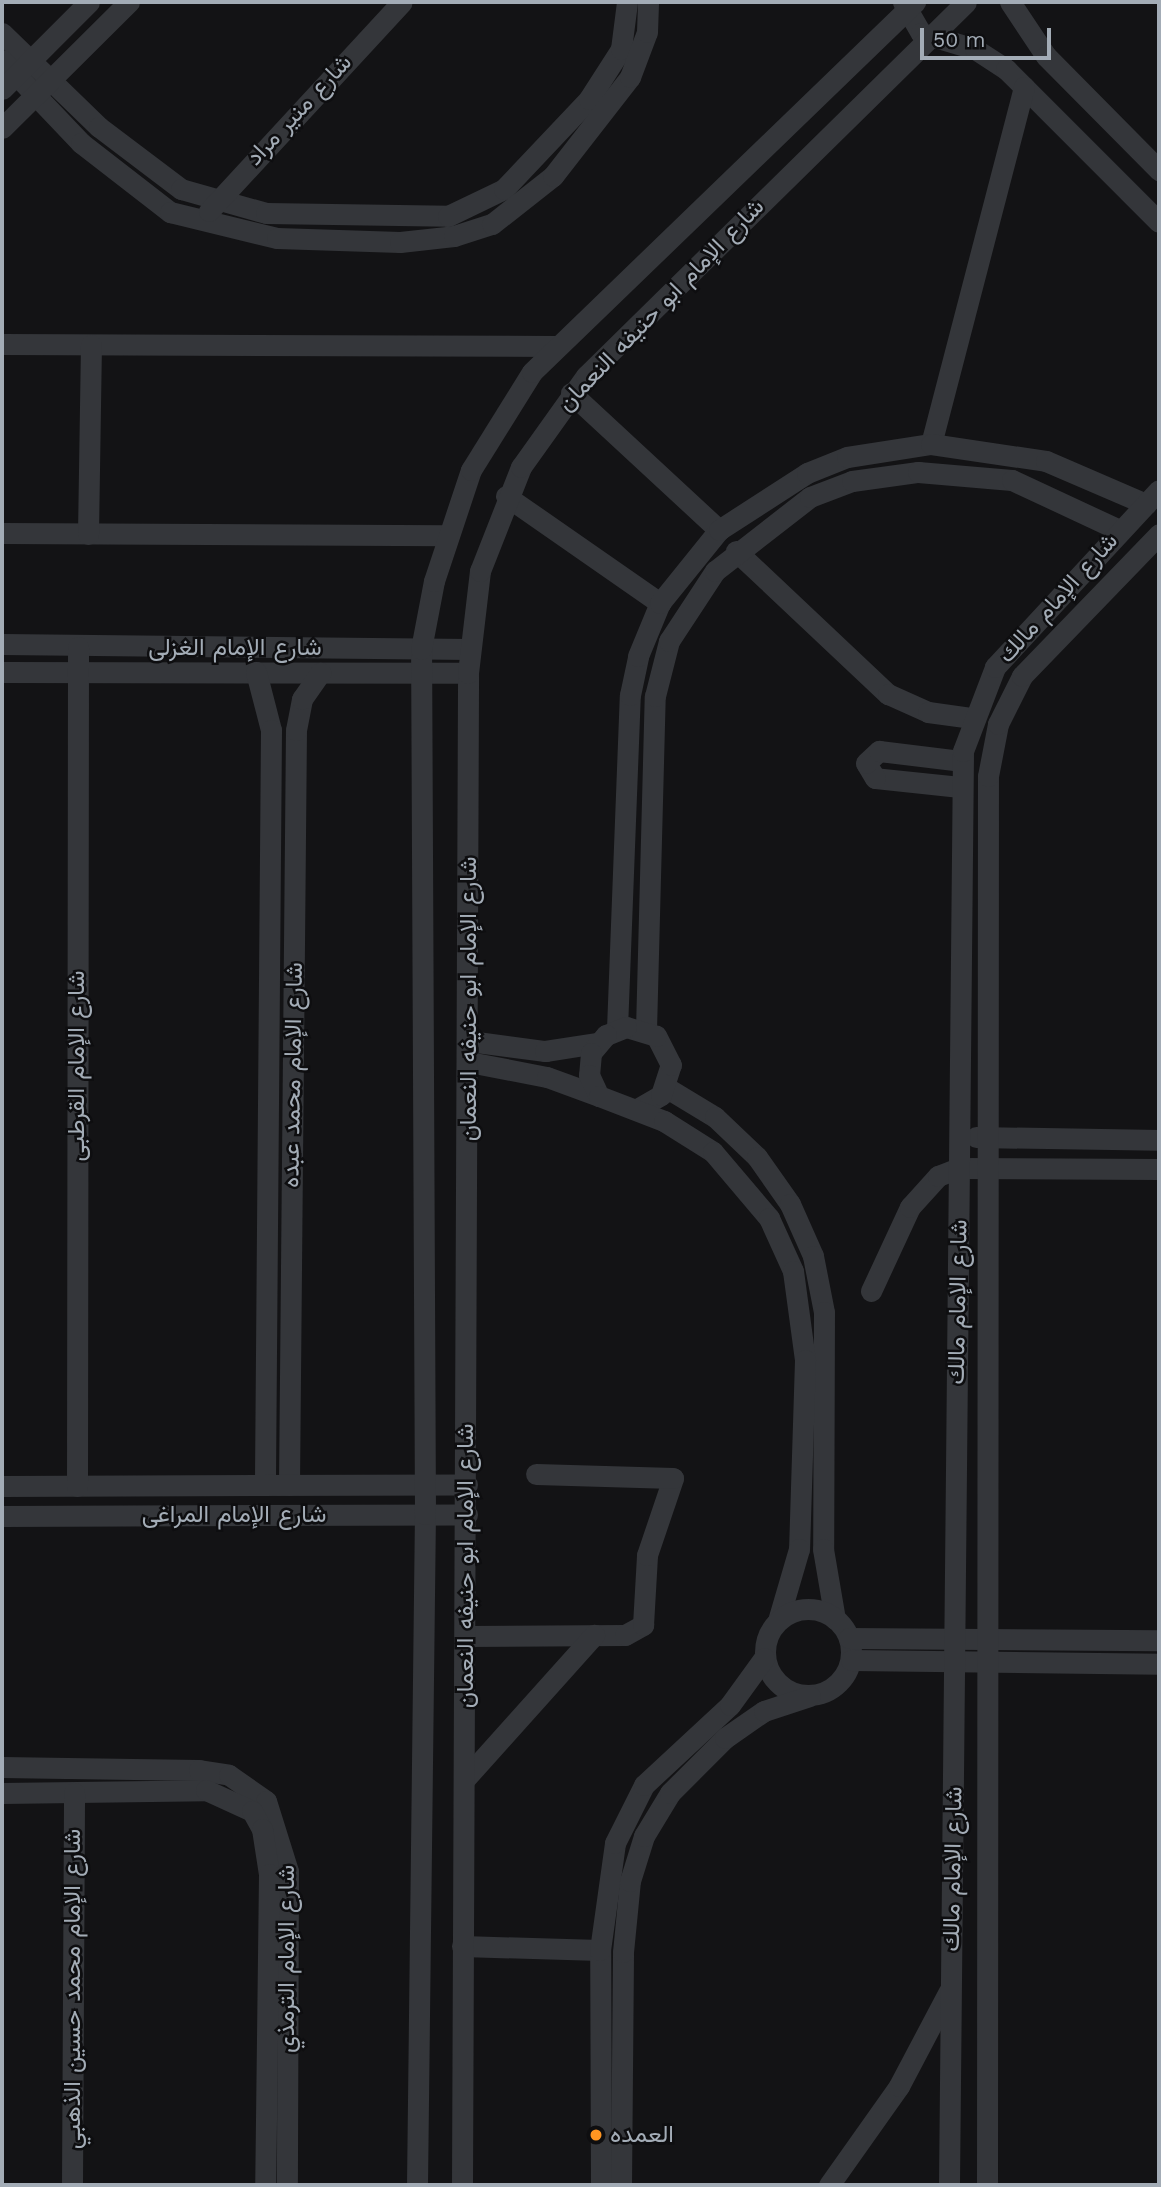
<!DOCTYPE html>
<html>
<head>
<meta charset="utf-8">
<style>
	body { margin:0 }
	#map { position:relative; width:1161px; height:2187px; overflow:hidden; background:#131315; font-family:"Work Sans",Vazirmatn,sans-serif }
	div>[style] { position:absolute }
	.minor>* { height:21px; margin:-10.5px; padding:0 10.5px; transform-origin:10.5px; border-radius:10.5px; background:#34363a }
	.minor>.ring { margin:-10.5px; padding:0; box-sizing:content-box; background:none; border:21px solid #34363a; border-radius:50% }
	.dots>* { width:19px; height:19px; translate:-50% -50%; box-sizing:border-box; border:4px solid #0e0e10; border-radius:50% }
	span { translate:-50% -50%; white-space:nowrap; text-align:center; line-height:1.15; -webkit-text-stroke:5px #0e0e10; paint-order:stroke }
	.street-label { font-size:24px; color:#a3acb6 }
	.poi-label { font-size:24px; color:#a3acb6 }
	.left { translate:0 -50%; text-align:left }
	.frame { position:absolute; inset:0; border:4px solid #a3acb6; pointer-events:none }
	.scale { position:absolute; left:920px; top:28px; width:131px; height:32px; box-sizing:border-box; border:4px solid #a3acb6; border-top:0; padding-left:9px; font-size:21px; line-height:24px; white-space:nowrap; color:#a3acb6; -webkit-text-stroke:5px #0e0e10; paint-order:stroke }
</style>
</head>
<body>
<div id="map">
	<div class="minor">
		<div style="left:903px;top:2px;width:36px;rotate:60deg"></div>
		<div style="left:921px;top:33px;width:56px;rotate:16.5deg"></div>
		<div style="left:975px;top:49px;width:37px;rotate:33deg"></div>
		<div style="left:1006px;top:69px;width:216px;rotate:45deg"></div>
		<div style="left:1010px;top:2px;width:65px;rotate:56.3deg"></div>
		<div style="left:1046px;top:56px;width:161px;rotate:45.3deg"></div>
		<div style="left:2px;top:33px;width:135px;rotate:44.1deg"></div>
		<div style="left:99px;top:127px;width:103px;rotate:37.1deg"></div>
		<div style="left:181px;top:189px;width:88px;rotate:15.8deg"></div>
		<div style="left:266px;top:213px;width:182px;rotate:0.9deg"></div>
		<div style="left:448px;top:216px;width:62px;rotate:-25.7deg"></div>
		<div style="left:504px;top:189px;width:124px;rotate:-46.6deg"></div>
		<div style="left:589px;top:99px;width:59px;rotate:-57.4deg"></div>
		<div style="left:621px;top:49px;width:47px;rotate:-82.7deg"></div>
		<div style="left:2px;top:60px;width:115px;rotate:46.4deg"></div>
		<div style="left:81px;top:143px;width:113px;rotate:37.8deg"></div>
		<div style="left:170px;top:212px;width:110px;rotate:13.7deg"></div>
		<div style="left:277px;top:238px;width:123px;rotate:1.9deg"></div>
		<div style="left:400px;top:242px;width:54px;rotate:-6.3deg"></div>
		<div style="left:454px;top:236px;width:40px;rotate:-18deg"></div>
		<div style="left:492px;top:224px;width:78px;rotate:-38.2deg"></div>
		<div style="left:553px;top:176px;width:125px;rotate:-52.1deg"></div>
		<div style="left:630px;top:77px;width:48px;rotate:-69.3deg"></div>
		<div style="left:647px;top:32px;width:30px;rotate:-88deg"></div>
		<div style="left:2px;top:89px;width:123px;rotate:-45deg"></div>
		<div style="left:2px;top:128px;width:179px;rotate:-44.8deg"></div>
		<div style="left:209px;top:211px;width:284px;rotate:-47.3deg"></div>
		<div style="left:2px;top:344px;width:554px;rotate:0.21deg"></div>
		<div style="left:571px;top:393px;width:202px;rotate:42.8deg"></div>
		<div style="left:931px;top:444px;width:369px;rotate:-75.4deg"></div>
		<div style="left:506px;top:496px;width:188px;rotate:34.8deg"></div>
		<div style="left:2px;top:533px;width:443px;rotate:0.3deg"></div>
		<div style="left:88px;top:534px;width:189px;rotate:-89.1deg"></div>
		<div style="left:736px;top:551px;width:209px;rotate:43.3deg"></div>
		<div style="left:888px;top:694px;width:44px;rotate:24.2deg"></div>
		<div style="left:928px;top:712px;width:43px;rotate:7.9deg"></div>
		<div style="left:2px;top:644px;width:467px;rotate:0.6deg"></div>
		<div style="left:2px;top:672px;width:466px;rotate:0.1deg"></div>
		<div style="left:256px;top:672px;width:60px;rotate:75.5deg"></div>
		<div style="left:271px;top:730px;width:755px;rotate:90.46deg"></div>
		<div style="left:960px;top:787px;width:85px;rotate:-174deg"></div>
		<div style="left:875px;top:778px;width:17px;rotate:-121deg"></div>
		<div style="left:866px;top:763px;width:18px;rotate:-43deg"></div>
		<div style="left:879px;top:751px;width:84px;rotate:6.9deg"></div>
		<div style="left:617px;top:1029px;width:334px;rotate:-87.8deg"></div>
		<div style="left:630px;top:695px;width:40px;rotate:-78deg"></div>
		<div style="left:638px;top:656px;width:57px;rotate:-67.5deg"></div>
		<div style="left:660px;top:603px;width:94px;rotate:-51.1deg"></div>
		<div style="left:719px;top:530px;width:105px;rotate:-32.9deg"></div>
		<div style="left:807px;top:473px;width:43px;rotate:-21.8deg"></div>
		<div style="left:847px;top:457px;width:85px;rotate:-8.8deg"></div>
		<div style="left:931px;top:444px;width:116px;rotate:8.4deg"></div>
		<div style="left:1046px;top:461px;width:109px;rotate:23.3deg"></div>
		<div style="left:646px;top:1030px;width:334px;rotate:-88.5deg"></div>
		<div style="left:655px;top:696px;width:57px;rotate:-75.7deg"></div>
		<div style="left:669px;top:641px;width:84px;rotate:-56.7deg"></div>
		<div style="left:715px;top:571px;width:120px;rotate:-37.9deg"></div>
		<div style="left:810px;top:497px;width:45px;rotate:-20.9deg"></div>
		<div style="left:852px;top:481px;width:67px;rotate:-7.8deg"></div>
		<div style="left:918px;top:472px;width:94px;rotate:4.9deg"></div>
		<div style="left:1012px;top:480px;width:118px;rotate:25deg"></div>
		<div style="left:469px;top:1041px;width:77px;rotate:7.5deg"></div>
		<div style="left:545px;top:1051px;width:53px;rotate:-8.7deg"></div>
		<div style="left:469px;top:1062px;width:79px;rotate:10.9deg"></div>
		<div style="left:547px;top:1077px;width:55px;rotate:20.1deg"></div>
		<div style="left:667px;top:1088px;width:56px;rotate:31.1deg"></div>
		<div style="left:715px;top:1117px;width:58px;rotate:43.6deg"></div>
		<div style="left:757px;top:1157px;width:57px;rotate:54.9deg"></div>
		<div style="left:790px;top:1204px;width:57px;rotate:66.1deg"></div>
		<div style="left:813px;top:1256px;width:57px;rotate:78.9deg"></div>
		<div style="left:824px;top:1312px;width:237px;rotate:90.2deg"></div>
		<div style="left:823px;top:1549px;width:71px;rotate:80.3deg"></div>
		<div style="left:637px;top:1109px;width:28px;rotate:-30deg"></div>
		<div style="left:661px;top:1095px;width:32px;rotate:-72deg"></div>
		<div style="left:671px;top:1065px;width:33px;rotate:-117deg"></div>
		<div style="left:656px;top:1036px;width:31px;rotate:-163deg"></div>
		<div style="left:626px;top:1027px;width:22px;rotate:158deg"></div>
		<div style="left:606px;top:1035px;width:23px;rotate:130deg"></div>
		<div style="left:591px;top:1053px;width:22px;rotate:95deg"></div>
		<div style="left:589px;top:1075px;width:23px;rotate:65deg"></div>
		<div style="left:599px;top:1096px;width:70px;rotate:21deg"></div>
		<div style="left:664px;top:1121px;width:58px;rotate:32.3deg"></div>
		<div style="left:713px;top:1152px;width:87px;rotate:49.7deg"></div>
		<div style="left:769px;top:1218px;width:58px;rotate:65.6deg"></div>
		<div style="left:793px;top:1271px;width:90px;rotate:82.3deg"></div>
		<div style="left:805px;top:1360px;width:189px;rotate:91.8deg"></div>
		<div style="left:799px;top:1549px;width:75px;rotate:106.3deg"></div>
		<div style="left:976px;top:1137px;width:183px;rotate:0.9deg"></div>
		<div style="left:871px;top:1291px;width:93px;rotate:-65.1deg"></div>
		<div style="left:910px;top:1207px;width:42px;rotate:-47.9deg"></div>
		<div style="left:938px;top:1176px;width:22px;rotate:-21deg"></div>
		<div style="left:959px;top:1168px;width:200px;rotate:0.3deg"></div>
		<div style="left:289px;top:1485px;width:755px;rotate:-89.47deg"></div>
		<div style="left:296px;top:730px;width:32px;rotate:-79deg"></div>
		<div style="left:302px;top:699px;width:32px;rotate:-55deg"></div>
		<div style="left:2px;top:1486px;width:465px;rotate:-0.2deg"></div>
		<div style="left:77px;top:1486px;width:839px;rotate:-89.93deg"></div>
		<div style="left:2px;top:1516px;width:465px;rotate:-0.2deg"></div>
		<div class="ring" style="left:765px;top:1609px;width:65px;height:65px"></div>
		<div style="left:466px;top:1636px;width:159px;rotate:-0.4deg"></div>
		<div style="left:625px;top:1635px;width:21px;rotate:-29deg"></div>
		<div style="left:643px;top:1625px;width:70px;rotate:-86.7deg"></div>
		<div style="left:647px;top:1555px;width:81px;rotate:-71.3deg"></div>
		<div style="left:673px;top:1478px;width:137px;rotate:-178.3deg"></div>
		<div style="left:849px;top:1638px;width:310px;rotate:0.4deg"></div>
		<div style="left:851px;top:1660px;width:308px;rotate:0.7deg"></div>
		<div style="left:2px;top:1767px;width:197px;rotate:0.9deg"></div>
		<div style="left:199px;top:1770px;width:30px;rotate:9deg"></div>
		<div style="left:229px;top:1775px;width:45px;rotate:35.1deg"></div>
		<div style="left:266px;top:1801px;width:73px;rotate:72.6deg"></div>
		<div style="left:288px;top:1871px;width:314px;rotate:90.2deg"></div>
		<div style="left:464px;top:1780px;width:195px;rotate:-48.1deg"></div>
		<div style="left:2px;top:1793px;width:204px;rotate:-0.8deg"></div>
		<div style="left:206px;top:1790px;width:51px;rotate:24.5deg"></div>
		<div style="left:252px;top:1811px;width:21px;rotate:61deg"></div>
		<div style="left:262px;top:1829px;width:46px;rotate:81.2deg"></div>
		<div style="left:269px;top:1874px;width:311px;rotate:90.7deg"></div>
		<div style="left:462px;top:1946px;width:138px;rotate:1.7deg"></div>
		<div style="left:72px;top:2185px;width:392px;rotate:-89.7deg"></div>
		<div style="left:417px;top:2185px;width:671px;rotate:-89.32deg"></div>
		<div style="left:425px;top:1514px;width:865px;rotate:-90.26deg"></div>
		<div style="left:421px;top:649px;width:69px;rotate:-79.2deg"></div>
		<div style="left:434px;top:581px;width:117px;rotate:-71.6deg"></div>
		<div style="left:471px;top:470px;width:115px;rotate:-58.1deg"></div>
		<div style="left:532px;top:372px;width:533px;rotate:-44.01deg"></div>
		<div style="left:462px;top:2185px;width:1512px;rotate:-89.77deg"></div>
		<div style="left:468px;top:673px;width:103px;rotate:-83.3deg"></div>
		<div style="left:480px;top:571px;width:112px;rotate:-68.5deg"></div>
		<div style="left:521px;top:467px;width:112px;rotate:-54.5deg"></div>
		<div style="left:586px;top:376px;width:533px;rotate:-44.54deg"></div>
		<div style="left:601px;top:2185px;width:235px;rotate:-90.2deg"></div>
		<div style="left:600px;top:1950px;width:108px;rotate:-82deg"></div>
		<div style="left:615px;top:1843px;width:65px;rotate:-63.4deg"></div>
		<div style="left:644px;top:1785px;width:117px;rotate:-42.9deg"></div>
		<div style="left:730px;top:1705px;width:58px;rotate:-54.1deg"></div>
		<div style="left:621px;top:2185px;width:233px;rotate:-89.5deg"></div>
		<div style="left:623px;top:1952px;width:71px;rotate:-84.4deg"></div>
		<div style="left:630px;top:1881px;width:47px;rotate:-72.7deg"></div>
		<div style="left:644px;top:1836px;width:50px;rotate:-58.8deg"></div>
		<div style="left:670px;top:1793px;width:78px;rotate:-45deg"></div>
		<div style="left:725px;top:1738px;width:47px;rotate:-34.7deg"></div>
		<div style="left:764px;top:1711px;width:48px;rotate:-18.1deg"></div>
		<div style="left:829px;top:2185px;width:121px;rotate:-54.7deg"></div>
		<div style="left:899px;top:2086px;width:107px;rotate:-62.2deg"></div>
		<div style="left:949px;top:2185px;width:1434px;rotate:-89.44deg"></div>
		<div style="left:963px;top:751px;width:90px;rotate:-69.1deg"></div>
		<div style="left:995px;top:667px;width:241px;rotate:-47.2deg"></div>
		<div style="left:987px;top:2185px;width:1409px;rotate:-89.96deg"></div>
		<div style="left:988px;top:776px;width:53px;rotate:-79.1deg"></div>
		<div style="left:998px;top:724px;width:54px;rotate:-63.4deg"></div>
		<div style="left:1022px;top:676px;width:197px;rotate:-46deg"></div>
	</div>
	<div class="dots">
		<div style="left:596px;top:2135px;background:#ff9521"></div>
	</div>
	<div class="street-label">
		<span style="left:299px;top:110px;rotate:-47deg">شارع منير مراد</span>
		<span style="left:661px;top:305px;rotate:-46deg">شارع الإمام ابو حنيفه النعمان</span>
		<span style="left:1058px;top:598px;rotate:-48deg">شارع الإمام مالك</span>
		<span style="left:235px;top:648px">شارع الإمام الغزلى</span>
		<span style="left:469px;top:999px;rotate:-90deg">شارع الإمام ابو حنيفه النعمان</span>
		<span style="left:77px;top:1066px;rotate:-90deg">شارع الإمام القرطبى</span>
		<span style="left:293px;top:1075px;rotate:-89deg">شارع الإمام محمد عبده</span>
		<span style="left:958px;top:1302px;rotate:-89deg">شارع الإمام مالك</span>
		<span style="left:234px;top:1515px">شارع الإمام المراغى</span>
		<span style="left:466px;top:1566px;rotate:-90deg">شارع الإمام ابو حنيفه النعمان</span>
		<span style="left:953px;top:1869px;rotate:-89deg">شارع الإمام مالك</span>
		<span style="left:287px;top:1959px;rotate:-90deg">شارع الإمام الترمذي</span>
		<span style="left:73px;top:1989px;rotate:-90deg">شارع الإمام محمد حسين الذهبي</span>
	</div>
	<div class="poi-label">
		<span class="left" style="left:610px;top:2135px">العمده</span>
	</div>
	<div class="frame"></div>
	<div class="scale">50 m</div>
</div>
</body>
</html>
